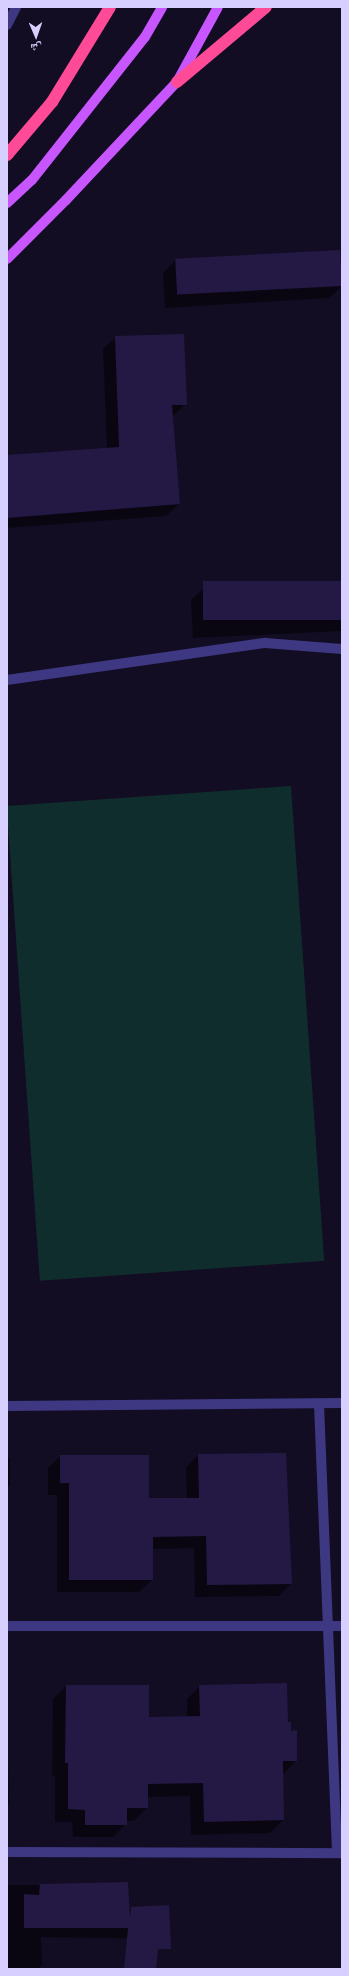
<!DOCTYPE html>
<html>
<head>
<meta charset="utf-8">
<style>
	body { margin:0 }
	#map { position:relative; width:349px; height:1976px; overflow:hidden; background:#120d23; font-family:Lato,"Noto Naskh Arabic",sans-serif }
	div>[style] { position:absolute }
	.green>* { inset:0; background:#102d2d; transform-origin:0 0 }
	.shadow>* { inset:0; background:#0007; transform-origin:0 0 }
	.building>* { inset:0; background:#241944; transform-origin:0 0 }
	.minor>* { height:10px; margin:-5px; padding:0 5px; transform-origin:5px; border-radius:5px; background:#3e3883 }
	.major>* { height:10px; margin:-5px; padding:0 5px; transform-origin:5px; border-radius:5px; background:#c856ff }
	.highway>* { height:12px; margin:-6px; padding:0 6px; transform-origin:6px; border-radius:6px; background:#ff4a98 }
	span { translate:-50% -50%; white-space:nowrap; text-align:center; line-height:1.15; -webkit-text-stroke:4px #120d23; paint-order:stroke }
	.frame { position:absolute; inset:0; border:8px solid #d7cfff; pointer-events:none }
	.north { position:absolute; left:16px; top:16px; width:40px; height:40px; -webkit-text-stroke:3px #120d23; paint-order:stroke; rotate:178deg; font-size:11px; font-weight:700; line-height:16px; text-align:center; color:#d7cfff }
	.north::after { content:''; display:block; margin:auto; width:14px; height:18px; background:#d7cfff; clip-path:polygon(50% 0,100% 100%,50% 72%,0 100%) }
</style>
</head>
<body>
<div id="map">
	<div class="green">
		<div style="left:291px;top:786px;width:476px;height:285px;rotate:86deg"></div>
	</div>
	<div class="shadow">
		<div style="clip-path:polygon(175px 261px,342px 286px,329px 298px,165px 308px,163px 273px)"></div>
		<div style="clip-path:polygon(116px 337px,186px 404px,172px 417px,179px 504px,166px 516px,7px 528px,7px 456px,107px 449px,103px 349px)"></div>
		<div style="clip-path:polygon(342px 582px,342px 631px,193px 638px,191px 600px,204px 588px)"></div>
		<div style="clip-path:polygon(198px 1455px,291px 1584px,279px 1596px,195px 1597px,194px 1548px,152px 1549px,152px 1580px,139px 1592px,57px 1592px,57px 1495px,48px 1495px,48px 1468px,61px 1456px,148px 1499px,187px 1499px,186px 1467px)"></div>
		<div style="left:7px;top:1458px;width:3px;height:28px"></div>
		<div style="clip-path:polygon(66px 1686px,148px 1718px,187px 1717px,187px 1699px,200px 1686px,287px 1723px,296px 1761px,283px 1774px,283px 1820px,270px 1833px,191px 1835px,190px 1796px,147px 1797px,147px 1808px,134px 1821px,126px 1821px,126px 1824px,113px 1837px,73px 1837px,72px 1822px,55px 1822px,55px 1776px,52px 1776px,53px 1699px)"></div>
		<div style="clip-path:polygon(7px 1708px,9px 1805px,7px 1807px)"></div>
		<div style="clip-path:polygon(7px 1885px,78px 1885px,128px 1911px,131px 1908px,160px 1939px,41px 1937px,42px 1965px,38px 1969px,7px 1969px)"></div>
	</div>
	<div class="building">
		<div style="left:340px;top:250px;width:36px;height:165px;rotate:87deg"></div>
		<div style="clip-path:polygon(184px 334px,187px 405px,172px 405px,180px 504px,7px 518px,7px 455px,119px 447px,115px 336px)"></div>
		<div style="left:342px;top:581px;width:39px;height:139px;rotate:90deg"></div>
		<div style="clip-path:polygon(286px 1453px,292px 1584px,207px 1585px,206px 1536px,153px 1537px,153px 1580px,69px 1580px,69px 1483px,60px 1483px,60px 1455px,149px 1455px,149px 1498px,199px 1498px,198px 1454px)"></div>
		<div style="clip-path:polygon(287px 1683px,288px 1722px,291px 1722px,291px 1731px,297px 1730px,297px 1761px,283px 1761px,284px 1820px,204px 1822px,203px 1783px,148px 1784px,148px 1808px,127px 1808px,127px 1825px,85px 1825px,85px 1810px,68px 1809px,68px 1763px,65px 1763px,66px 1685px,149px 1685px,149px 1717px,200px 1716px,199px 1685px)"></div>
		<div style="clip-path:polygon(128px 1882px,130px 1917px,131px 1907px,169px 1905px,171px 1949px,158px 1949px,156px 1969px,124px 1969px,128px 1928px,24px 1928px,24px 1894px,39px 1895px,40px 1884px)"></div>
	</div>
	<div class="minor">
		<div style="left:7px;top:25px;width:20px;rotate:-63deg"></div>
		<div style="left:7px;top:680px;width:261px;rotate:-8.2deg"></div>
		<div style="left:265px;top:643px;width:77px;rotate:4.5deg"></div>
		<div style="left:319px;top:1404px;width:449px;rotate:87.7deg"></div>
		<div style="left:7px;top:1406px;width:335px;rotate:-0.5deg"></div>
		<div style="left:7px;top:1626px;width:335px"></div>
		<div style="left:7px;top:1852px;width:335px;rotate:0.2deg"></div>
	</div>
	<div class="major">
		<div style="left:7px;top:203px;width:34px;rotate:-43deg"></div>
		<div style="left:32px;top:180px;width:182px;rotate:-51.7deg"></div>
		<div style="left:145px;top:37px;width:34px;rotate:-60deg"></div>
		<div style="left:7px;top:259px;width:83px;rotate:-45deg"></div>
		<div style="left:66px;top:200px;width:162px;rotate:-46.8deg"></div>
		<div style="left:177px;top:82px;width:85px;rotate:-61.3deg"></div>
	</div>
	<div class="highway">
		<div style="left:177px;top:82px;width:116px;rotate:-40.1deg"></div>
		<div style="left:7px;top:155px;width:70px;rotate:-49.7deg"></div>
		<div style="left:52px;top:102px;width:111px;rotate:-58.6deg"></div>
	</div>
	<div class="frame"></div>
	<div class="north">ش</div>
</div>
</body>
</html>
